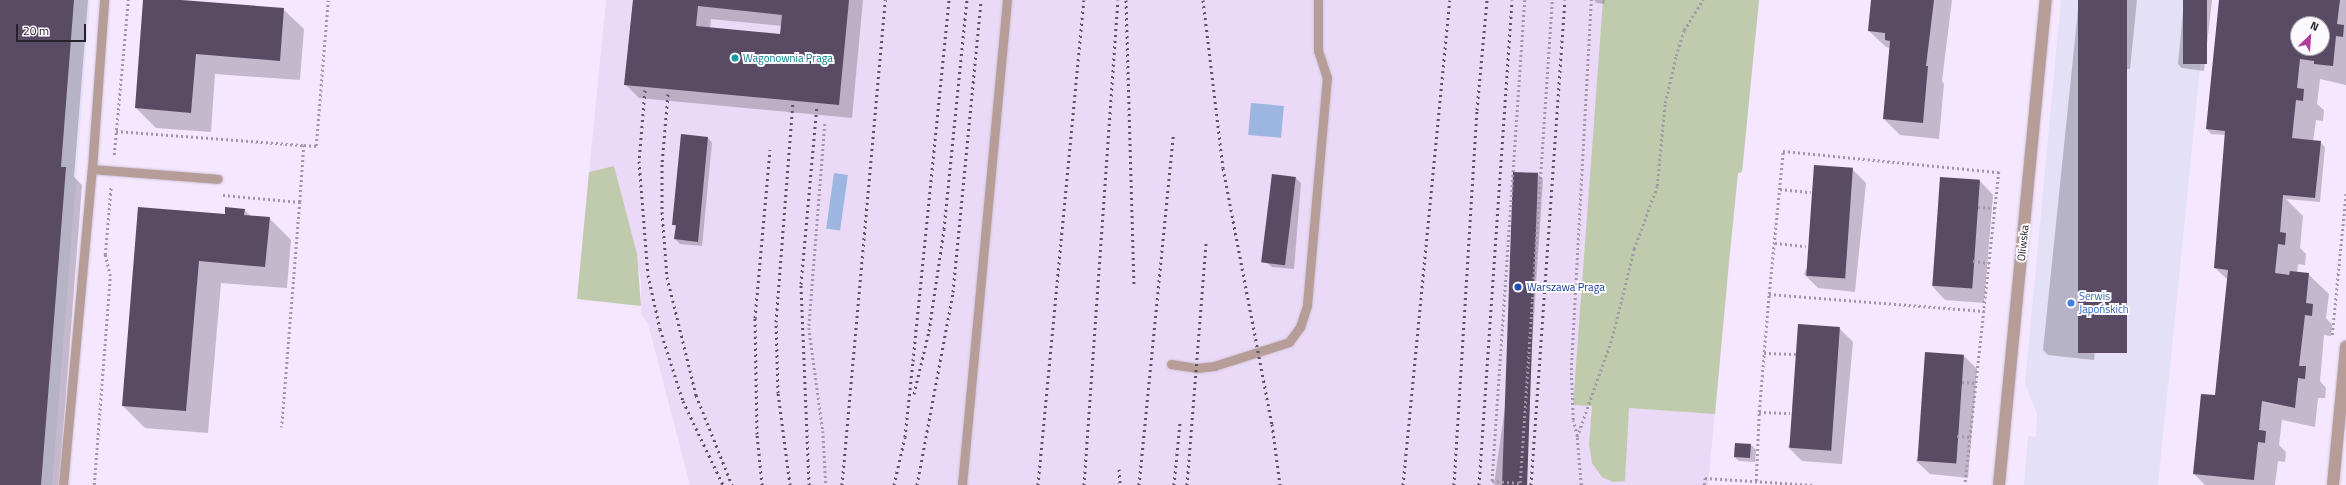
<!DOCTYPE html>
<html>
<head>
<meta charset="utf-8">
<style>
	body { margin:0 }
	#map { position:relative; width:2346px; height:485px; overflow:hidden; background:#f5e7ff; font-family:"Titillium Web",sans-serif }
	div>[style] { position:absolute }
	.industrial>* { inset:0; background:#e3e0f7 }
	.built>* { inset:0; background:#eadaf7 }
	.green>* { inset:0; background:#c0cbad }
	.water>* { inset:0; background:#9cb5e1; transform-origin:0 0 }
	.shadow>* { inset:0; background:#0003 }
	.building>* { inset:0; background:#594b63; transform-origin:0 0 }
	.path>* { height:2.5px; margin-top:-1.25px; transform-origin:0; background:repeating-linear-gradient(90deg,#a197a9 0 2px,transparent 0 5px) }
	.roads { filter:drop-shadow(0 0 1px #d0c4d9) drop-shadow(0 0 1px #d0c4d9) }
	.lane>* { height:9px; margin:-4.5px; padding:0 4.5px; transform-origin:4.5px; border-radius:4.5px; background:#b69d98 }
	.street>* { height:12px; margin:-6px; padding:0 6px; transform-origin:6px; border-radius:6px; background:#b69d98 }
	.rail>* { height:3px; margin-top:-1.5px; transform-origin:0; background:repeating-linear-gradient(90deg,#5b5360 0 2px,transparent 0 6px) }
	.dots>* { width:11px; height:11px; translate:-50% -50%; box-sizing:border-box; border:2px solid #fcf9ff; border-radius:50% }
	span { translate:-50% -50%; white-space:nowrap; text-align:center; line-height:1.15; -webkit-text-stroke:4px #fcf9ff; paint-order:stroke }
	.culture-label { font-size:11px; color:#0d838f }
	.left { translate:0 -50%; text-align:left }
	.street-label { font-size:11px; color:#28222c }
	.transit-label { font-size:11px; color:#164399 }
	.shop-label { font-size:11px; color:#366cbe }
	.north { position:absolute; left:2290px; top:16px; width:40px; height:40px; box-sizing:border-box; background:#fcf9ff; border:1px solid #a7a3ab; border-radius:50%; rotate:25deg; font-size:11px; font-weight:700; line-height:16px; text-align:center; color:#28222c }
	.north::after { content:''; display:block; margin:auto; width:14px; height:18px; background:#b03f9c; clip-path:polygon(50% 0,100% 100%,50% 72%,0 100%) }
	.scale { position:absolute; left:16px; top:24px; width:70px; height:18px; box-sizing:border-box; border:2px solid #28222c; border-top:0; padding-left:5px; font-size:12px; line-height:14px; white-space:nowrap; color:#28222c; -webkit-text-stroke:3px #fcf9ff; paint-order:stroke }
</style>
</head>
<body>
<div id="map">
	<div class="industrial">
		<div style="clip-path:polygon(0 0,90px 0,52px 485px,0 485px)"></div>
		<div style="clip-path:polygon(2061px 0,2207px 0,2158px 485px,2024px 485px,2028px 436px,2036px 437px,2037px 413px,2025px 384px)"></div>
	</div>
	<div class="built">
		<div style="clip-path:polygon(606px 0,1759px 0,1742px 172px,1738px 173px,1708px 485px,690px 485px,648px 324px,641px 314px,641px 280px,614px 166px,589px 172px)"></div>
	</div>
	<div class="green">
		<div style="clip-path:polygon(1603px 0,1759px 0,1742px 172px,1738px 173px,1729px 261px,1715px 414px,1629px 408px,1625px 481px,1613px 482px,1602px 477px,1592px 463px,1589px 444px,1592px 406px,1573px 405px)"></div>
		<div style="clip-path:polygon(614px 166px,637px 254px,641px 306px,577px 299px,589px 172px)"></div>
	</div>
	<div class="water">
		<div style="left:1251px;top:103px;width:33px;height:32px;rotate:5deg"></div>
		<div style="left:834px;top:173px;width:14px;height:56px;rotate:8deg"></div>
	</div>
	<div class="shadow">
		<div style="clip-path:polygon(0 0,88px 0,74px 177px,82px 185px,59px 485px,0 485px)"></div>
		<div style="clip-path:polygon(144px 0,283px 9px,304px 29px,300px 80px,215px 74px,211px 132px,156px 128px,136px 108px)"></div>
		<div style="clip-path:polygon(evenodd,633px 0,863px 0,852px 118px,639px 98px,625px 84px,633px 0,711px 19px,782px 26px,781px 35px,710px 28px,711px 19px)"></div>
		<div style="clip-path:polygon(1594px 0,1605px 0,1604px 4px,1597px 3px)"></div>
		<div style="clip-path:polygon(1872px 0,1952px 0,1942px 81px,1944px 84px,1939px 139px,1900px 135px,1884px 119px,1890px 48px,1886px 47px,1869px 31px)"></div>
		<div style="clip-path:polygon(2079px 0,2137px 0,2130px 69px,2124px 69px,2094px 360px,2048px 355px,2043px 350px)"></div>
		<div style="clip-path:polygon(2184px 0,2212px 0,2204px 71px,2182px 68px,2178px 64px)"></div>
		<div style="clip-path:polygon(evenodd,2220px 0,2346px 0,2346px 85px,2320px 79px,2317px 104px,2324px 110px,2323px 121px,2316px 120px,2313px 142px,2320px 142px,2325px 147px,2320px 202px,2286px 199px,2303px 216px,2300px 248px,2306px 254px,2305px 265px,2298px 264px,2297px 274px,2308px 274px,2329px 294px,2326px 318px,2332px 325px,2331px 336px,2324px 335px,2320px 381px,2326px 388px,2325px 398px,2318px 398px,2315px 427px,2282px 420px,2279px 445px,2286px 452px,2285px 462px,2278px 461px,2275px 485px,2205px 485px,2194px 474px,2216px 396px,2228px 280px,2215px 268px,2226px 135px,2211px 134px,2207px 129px,2220px 0,2298px 24px,2322px 24px,2322px 48px,2298px 48px,2298px 24px)"></div>
		<div style="clip-path:polygon(708px 138px,712px 143px,702px 246px,680px 244px,675px 239px,676px 227px,674px 224px)"></div>
		<div style="clip-path:polygon(1852px 169px,1866px 183px,1855px 292px,1818px 288px,1804px 274px)"></div>
		<div style="clip-path:polygon(1538px 174px,1543px 179px,1523px 485px,1494px 485px)"></div>
		<div style="clip-path:polygon(1273px 175px,1296px 178px,1301px 183px,1294px 269px,1272px 267px,1267px 263px)"></div>
		<div style="clip-path:polygon(1941px 178px,1980px 181px,1993px 195px,1984px 303px,1945px 300px,1932px 286px)"></div>
		<div style="clip-path:polygon(139px 208px,226px 215px,244px 210px,251px 216px,269px 218px,291px 240px,287px 288px,221px 283px,208px 433px,145px 428px,123px 406px)"></div>
		<div style="clip-path:polygon(1839px 328px,1853px 342px,1842px 464px,1802px 461px,1788px 447px)"></div>
		<div style="clip-path:polygon(1964px 356px,1977px 369px,1968px 478px,1930px 474px,1916px 461px)"></div>
		<div style="clip-path:polygon(1735px 444px,1751px 445px,1756px 450px,1755px 462px,1739px 461px,1734px 457px)"></div>
	</div>
	<div class="building">
		<div style="clip-path:polygon(0 0,74px 0,61px 167px,66px 167px,41px 485px,0 485px)"></div>
		<div style="clip-path:polygon(143px 0,181px 0,284px 8px,280px 61px,196px 54px,191px 113px,135px 108px)"></div>
		<div style="clip-path:polygon(evenodd,633px 0,849px 0,839px 105px,624px 85px,633px 0,698px 6px,782px 15px,780px 34px,696px 26px,698px 6px)"></div>
		<div style="clip-path:polygon(1871px 0,1934px 0,1926px 66px,1928px 66px,1923px 123px,1883px 119px,1890px 41px,1885px 40px,1885px 33px,1868px 31px)"></div>
		<div style="left:2078px;top:0;width:49px;height:353px"></div>
		<div style="left:2183px;top:0;width:24px;height:64px"></div>
		<div style="clip-path:polygon(evenodd,2219px 0,2340px 0,2337px 24px,2344px 25px,2343px 37px,2336px 36px,2333px 66px,2314px 64px,2314px 61px,2300px 59px,2297px 88px,2304px 89px,2303px 101px,2296px 100px,2292px 138px,2321px 141px,2315px 198px,2283px 195px,2280px 232px,2286px 233px,2285px 245px,2278px 244px,2275px 273px,2289px 275px,2290px 271px,2309px 273px,2306px 303px,2313px 304px,2312px 316px,2305px 315px,2299px 366px,2306px 366px,2305px 379px,2298px 378px,2295px 408px,2262px 401px,2259px 430px,2266px 431px,2265px 443px,2258px 442px,2254px 480px,2193px 474px,2201px 394px,2215px 395px,2228px 270px,2214px 268px,2225px 131px,2206px 129px,2219px 0,2298px 24px,2322px 24px,2322px 48px,2298px 48px,2298px 24px)"></div>
		<div style="clip-path:polygon(681px 134px,708px 137px,698px 242px,674px 239px,676px 225px,672px 225px)"></div>
		<div style="left:1814px;top:165px;width:39px;height:111px;rotate:4deg"></div>
		<div style="left:1513px;top:172px;width:25px;height:314px;rotate:2deg"></div>
		<div style="left:1272px;top:174px;width:24px;height:89px;rotate:7deg"></div>
		<div style="left:1940px;top:177px;width:40px;height:109px;rotate:4deg"></div>
		<div style="clip-path:polygon(138px 207px,225px 214px,225px 207px,245px 209px,244px 215px,270px 217px,265px 267px,199px 261px,186px 411px,122px 406px)"></div>
		<div style="left:1798px;top:324px;width:42px;height:124px;rotate:4deg"></div>
		<div style="left:1925px;top:352px;width:39px;height:109px;rotate:4deg"></div>
		<div style="left:1735px;top:443px;width:16px;height:14px;rotate:4deg"></div>
	</div>
	<div class="path">
		<div style="left:1525px;top:0;width:482px;rotate:93.9deg"></div>
		<div style="left:1492px;top:481px;width:28px;rotate:4deg"></div>
		<div style="left:1520px;top:483px;width:484px;rotate:-86.2deg"></div>
		<div style="left:825px;top:124px;width:205px;rotate:94.5deg"></div>
		<div style="left:809px;top:328px;width:104px;rotate:82.3deg"></div>
		<div style="left:823px;top:431px;width:54px;rotate:86.8deg"></div>
		<div style="left:116px;top:131px;width:189px;rotate:4.3deg"></div>
		<div style="left:304px;top:145px;width:57px;rotate:94deg"></div>
		<div style="left:304px;top:145px;width:12px;rotate:5deg"></div>
		<div style="left:316px;top:146px;width:146px;rotate:-85.3deg"></div>
		<div style="left:114px;top:155px;width:156px;rotate:-84.8deg"></div>
		<div style="left:1780px;top:189px;width:31px;rotate:6deg"></div>
		<div style="left:223px;top:195px;width:77px;rotate:5.2deg"></div>
		<div style="left:300px;top:202px;width:226px;rotate:94.6deg"></div>
		<div style="left:1978px;top:207px;width:17px;rotate:3deg"></div>
		<div style="left:1775px;top:243px;width:31px;rotate:6deg"></div>
		<div style="left:1973px;top:261px;width:16px;rotate:7deg"></div>
		<div style="left:1769px;top:294px;width:144px;rotate:-84.4deg"></div>
		<div style="left:1783px;top:151px;width:217px;rotate:5.6deg"></div>
		<div style="left:1999px;top:172px;width:140px;rotate:96.2deg"></div>
		<div style="left:2332px;top:335px;width:143px;rotate:-84.4deg"></div>
		<div style="left:1764px;top:353px;width:32px;rotate:2deg"></div>
		<div style="left:1962px;top:382px;width:15px;rotate:4deg"></div>
		<div style="left:1759px;top:412px;width:31px;rotate:2deg"></div>
		<div style="left:1577px;top:436px;width:16px;rotate:-104deg"></div>
		<div style="left:1573px;top:420px;width:50px;rotate:-92.3deg"></div>
		<div style="left:1571px;top:370px;width:371px;rotate:-86.9deg"></div>
		<div style="left:1957px;top:436px;width:15px;rotate:4deg"></div>
		<div style="left:1756px;top:481px;width:69px;rotate:-87.5deg"></div>
		<div style="left:1759px;top:412px;width:118px;rotate:-85.2deg"></div>
		<div style="left:1769px;top:294px;width:216px;rotate:4.5deg"></div>
		<div style="left:1984px;top:311px;width:175px;rotate:96.2deg"></div>
		<div style="left:94px;top:485px;width:210px;rotate:-85.6deg"></div>
		<div style="left:110px;top:276px;width:22px;rotate:-103deg"></div>
		<div style="left:105px;top:255px;width:69px;rotate:-85deg"></div>
		<div style="left:1581px;top:485px;width:48px;rotate:-94.8deg"></div>
		<div style="left:1577px;top:437px;width:105px;rotate:-70.5deg"></div>
		<div style="left:1612px;top:338px;width:92px;rotate:-76.1deg"></div>
		<div style="left:1634px;top:249px;width:67px;rotate:-69.9deg"></div>
		<div style="left:1657px;top:186px;width:83px;rotate:-84.5deg"></div>
		<div style="left:1665px;top:103px;width:48px;rotate:-76.8deg"></div>
		<div style="left:1676px;top:56px;width:27px;rotate:-73deg"></div>
		<div style="left:1684px;top:30px;width:36px;rotate:-58deg"></div>
		<div style="left:1704px;top:485px;width:7px;rotate:-82deg"></div>
		<div style="left:1705px;top:478px;width:109px;rotate:3.7deg"></div>
	</div>
	<div class="roads">
		<div class="lane">
			<div style="left:92px;top:169px;width:169px;rotate:-85.9deg"></div>
			<div style="left:1171px;top:364px;width:25px;rotate:9deg"></div>
			<div style="left:1196px;top:368px;width:18px;rotate:-6deg"></div>
			<div style="left:1214px;top:366px;width:79px;rotate:-17.7deg"></div>
			<div style="left:1289px;top:342px;width:19px;rotate:-54deg"></div>
			<div style="left:1300px;top:327px;width:23px;rotate:-72deg"></div>
			<div style="left:1307px;top:305px;width:228px;rotate:-85deg"></div>
			<div style="left:1327px;top:78px;width:28px;rotate:-108deg"></div>
			<div style="left:1318px;top:51px;width:51px;rotate:-90deg"></div>
			<div style="left:63px;top:485px;width:317px;rotate:-84.8deg"></div>
			<div style="left:92px;top:169px;width:126px;rotate:4.5deg"></div>
			<div style="left:962px;top:485px;width:487px;rotate:-84.7deg"></div>
		</div>
		<div class="street">
			<div style="left:1999px;top:485px;width:487px;rotate:-84.5deg"></div>
			<div style="left:2333px;top:485px;width:139px;rotate:-84.6deg"></div>
		</div>
	</div>
	<div class="rail">
		<div style="left:1126px;top:0;width:285px;rotate:88.4deg"></div>
		<div style="left:1203px;top:0;width:169px;rotate:83.2deg"></div>
		<div style="left:1223px;top:168px;width:261px;rotate:79.2deg"></div>
		<div style="left:1272px;top:424px;width:62px;rotate:82.5deg"></div>
		<div style="left:645px;top:90px;width:71px;rotate:94.8deg"></div>
		<div style="left:639px;top:161px;width:114px;rotate:85.5deg"></div>
		<div style="left:648px;top:275px;width:55px;rotate:77.5deg"></div>
		<div style="left:660px;top:329px;width:76px;rotate:72.3deg"></div>
		<div style="left:683px;top:401px;width:93px;rotate:64.5deg"></div>
		<div style="left:668px;top:94px;width:70px;rotate:94.9deg"></div>
		<div style="left:662px;top:164px;width:48px;rotate:90deg"></div>
		<div style="left:662px;top:212px;width:65px;rotate:85.6deg"></div>
		<div style="left:667px;top:277px;width:122px;rotate:76.2deg"></div>
		<div style="left:696px;top:395px;width:97px;rotate:68.2deg"></div>
		<div style="left:914px;top:394px;width:65px;rotate:-76.6deg"></div>
		<div style="left:929px;top:331px;width:103px;rotate:-81.6deg"></div>
		<div style="left:944px;top:229px;width:230px;rotate:-84.3deg"></div>
		<div style="left:1119px;top:469px;width:16px;rotate:86deg"></div>
		<div style="left:762px;top:485px;width:51px;rotate:-95.6deg"></div>
		<div style="left:757px;top:434px;width:116px;rotate:-91deg"></div>
		<div style="left:755px;top:318px;width:169px;rotate:-84.9deg"></div>
		<div style="left:790px;top:485px;width:93px;rotate:-97.4deg"></div>
		<div style="left:778px;top:393px;width:71px;rotate:-91.6deg"></div>
		<div style="left:776px;top:322px;width:220px;rotate:-85.6deg"></div>
		<div style="left:809px;top:485px;width:201px;rotate:-92.3deg"></div>
		<div style="left:801px;top:284px;width:179px;rotate:-84.9deg"></div>
		<div style="left:842px;top:485px;width:487px;rotate:-84.9deg"></div>
		<div style="left:894px;top:485px;width:49px;rotate:-77.1deg"></div>
		<div style="left:905px;top:437px;width:76px;rotate:-84deg"></div>
		<div style="left:913px;top:361px;width:363px;rotate:-84.3deg"></div>
		<div style="left:917px;top:485px;width:196px;rotate:-79.4deg"></div>
		<div style="left:953px;top:292px;width:293px;rotate:-84.5deg"></div>
		<div style="left:1038px;top:485px;width:487px;rotate:-84.6deg"></div>
		<div style="left:1084px;top:485px;width:486px;rotate:-86deg"></div>
		<div style="left:1139px;top:485px;width:351px;rotate:-84.4deg"></div>
		<div style="left:1174px;top:485px;width:62px;rotate:-84.5deg"></div>
		<div style="left:1187px;top:485px;width:243px;rotate:-85.5deg"></div>
		<div style="left:1403px;top:485px;width:487px;rotate:-84.5deg"></div>
		<div style="left:1454px;top:485px;width:376px;rotate:-86.5deg"></div>
		<div style="left:1477px;top:110px;width:110px;rotate:-84.8deg"></div>
		<div style="left:1479px;top:485px;width:486px;rotate:-86.1deg"></div>
		<div style="left:1531px;top:485px;width:486px;rotate:-86deg"></div>
	</div>
	<div class="dots">
		<div style="left:735px;top:58px;background:#0f9aa8"></div>
		<div style="left:1518px;top:287px;background:#1a4fb4"></div>
		<div style="left:2071px;top:303px;background:#3f7fe0"></div>
	</div>
	<div class="culture-label">
		<span class="left" style="left:743px;top:58px">Wagonownia Praga</span>
	</div>
	<div class="street-label">
		<span style="left:2023px;top:243px;rotate:-84deg">Oliwska</span>
	</div>
	<div class="transit-label">
		<span class="left" style="left:1527px;top:287px">Warszawa Praga</span>
	</div>
	<div class="shop-label">
		<span class="left" style="left:2079px;top:303px">Serwis<br>Japońskich</span>
	</div>
	<div class="north">N</div>
	<div class="scale">20 m</div>
</div>
</body>
</html>
